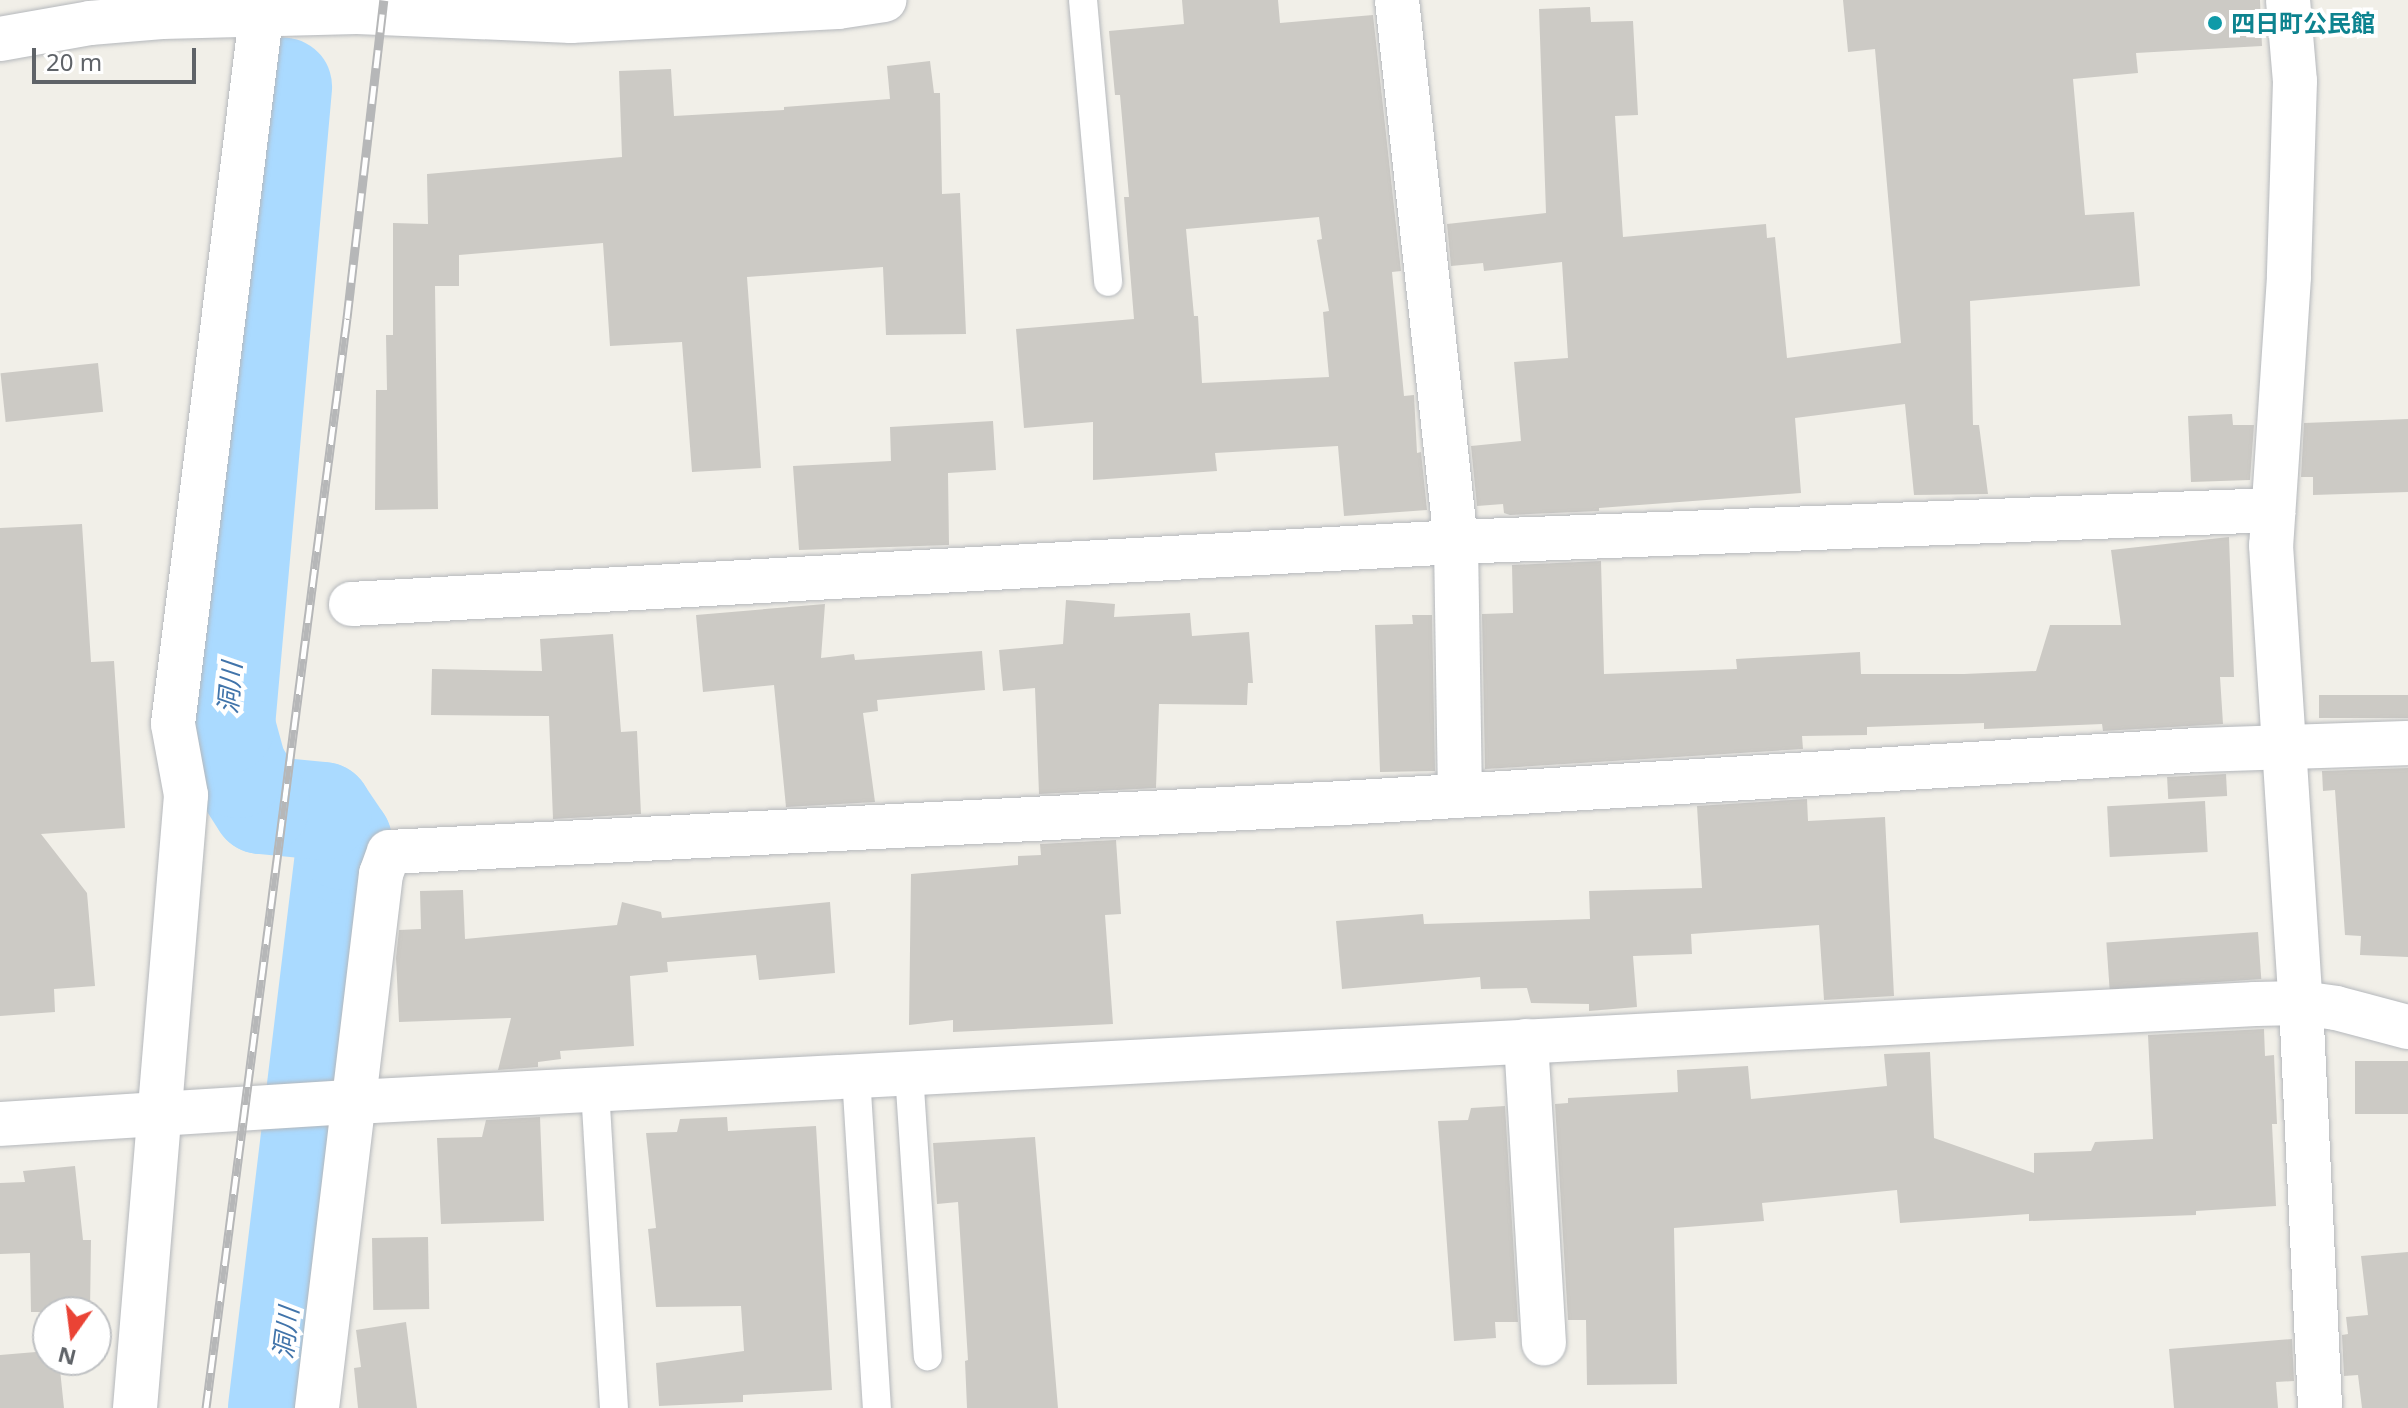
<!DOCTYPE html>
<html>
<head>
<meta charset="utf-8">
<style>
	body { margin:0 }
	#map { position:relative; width:2408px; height:1408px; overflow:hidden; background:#f1efe8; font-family:"Noto Sans","Noto Sans JP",sans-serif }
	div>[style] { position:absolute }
	.river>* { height:98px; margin:-49px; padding:0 49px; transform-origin:49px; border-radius:49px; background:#aadaff }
	.building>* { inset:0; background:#cccac5; transform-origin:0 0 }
	.roads { filter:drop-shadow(0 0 2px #b5b8bc) drop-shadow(0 0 2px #b5b8bc) }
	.service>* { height:28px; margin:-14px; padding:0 14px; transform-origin:14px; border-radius:14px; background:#fff }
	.minor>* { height:44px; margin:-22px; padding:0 22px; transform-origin:22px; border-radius:22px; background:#fff }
	.secondary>* { height:44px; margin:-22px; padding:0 22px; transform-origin:22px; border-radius:22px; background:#fff }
	.rail>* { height:9px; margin-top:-4.5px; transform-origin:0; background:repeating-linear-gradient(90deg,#fff 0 18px,#b6b7b8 0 36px); box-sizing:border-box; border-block:2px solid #b6b7b8 }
	.dots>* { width:22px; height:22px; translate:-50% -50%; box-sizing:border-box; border:4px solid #fff; border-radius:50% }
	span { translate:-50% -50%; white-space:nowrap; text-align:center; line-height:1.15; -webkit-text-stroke:8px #fff; paint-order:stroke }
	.culture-label { font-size:24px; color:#0d838f; font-weight:700 }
	.left { translate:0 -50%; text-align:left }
	.water-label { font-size:26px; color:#4174aa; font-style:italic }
	.north { position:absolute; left:32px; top:1296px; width:80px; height:80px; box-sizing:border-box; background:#fff; border:2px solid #bfc1c3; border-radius:50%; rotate:194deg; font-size:22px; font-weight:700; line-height:32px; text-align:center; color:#5f6368 }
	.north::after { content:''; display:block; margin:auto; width:28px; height:36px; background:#ea4335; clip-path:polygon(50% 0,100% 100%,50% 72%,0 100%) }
	.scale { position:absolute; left:32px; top:48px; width:164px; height:36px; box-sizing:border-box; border:4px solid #5f6368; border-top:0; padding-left:10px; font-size:24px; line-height:28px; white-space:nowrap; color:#5f6368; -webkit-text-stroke:6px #fff; paint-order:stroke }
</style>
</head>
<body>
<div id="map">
	<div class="river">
		<div style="left:277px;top:1408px;width:557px;rotate:-83.09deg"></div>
		<div style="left:344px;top:855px;width:14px;rotate:-94deg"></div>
		<div style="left:343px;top:841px;width:36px;rotate:-124deg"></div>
		<div style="left:323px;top:811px;width:62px;rotate:-174.5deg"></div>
		<div style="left:261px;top:805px;width:43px;rotate:-122.6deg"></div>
		<div style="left:238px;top:769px;width:46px;rotate:-105.3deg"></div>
		<div style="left:226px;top:725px;width:641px;rotate:-84.89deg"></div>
	</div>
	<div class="building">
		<div style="clip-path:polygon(evenodd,1182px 0,1278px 0,1280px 23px,1373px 15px,1401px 271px,1392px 272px,1404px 396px,1414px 395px,1417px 453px,1421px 452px,1427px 510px,1344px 516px,1338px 446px,1215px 453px,1217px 471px,1093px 480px,1093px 422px,1024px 428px,1016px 329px,1134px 319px,1124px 197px,1129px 197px,1120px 95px,1115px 95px,1109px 31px,1184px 24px,1182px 0,1319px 217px,1322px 239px,1317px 240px,1329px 311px,1323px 312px,1329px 377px,1202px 383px,1198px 316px,1194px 316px,1186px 229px,1319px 217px)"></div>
		<div style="clip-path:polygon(1843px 0,2260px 0,2262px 46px,2136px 53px,2138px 73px,2073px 79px,2085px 215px,2134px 212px,2140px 286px,1970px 301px,1973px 425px,1979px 425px,1988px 494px,1914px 495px,1905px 404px,1795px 418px,1801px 493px,1599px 508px,1599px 511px,1510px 515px,1504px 513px,1503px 504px,1477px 506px,1471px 446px,1521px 441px,1514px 362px,1568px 358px,1562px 262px,1484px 271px,1483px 263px,1451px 266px,1447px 224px,1546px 213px,1539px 9px,1590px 7px,1591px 22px,1633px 21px,1638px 115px,1615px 116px,1623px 237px,1766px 224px,1767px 238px,1775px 237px,1787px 358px,1901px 343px,1875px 49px,1848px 52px)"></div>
		<div style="clip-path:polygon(930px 61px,934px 93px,940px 93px,942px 194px,960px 193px,966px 334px,886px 335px,883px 267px,747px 277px,761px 468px,692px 472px,682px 342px,610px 346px,603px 243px,459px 255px,459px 286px,435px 286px,438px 509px,375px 510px,376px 390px,387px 390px,386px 335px,393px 335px,393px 223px,428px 224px,427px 174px,622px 157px,619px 71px,671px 69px,674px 116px,784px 110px,784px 107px,890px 99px,887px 66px)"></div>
		<div style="left:98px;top:363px;width:49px;height:98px;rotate:84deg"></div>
		<div style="clip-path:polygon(2232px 414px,2233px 425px,2254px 425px,2250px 480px,2191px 482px,2188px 416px)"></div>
		<div style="clip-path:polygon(2408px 419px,2408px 492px,2313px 495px,2313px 477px,2301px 477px,2304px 423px)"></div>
		<div style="clip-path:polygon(993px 421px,996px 470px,948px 473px,949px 545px,799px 550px,793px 466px,891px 461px,890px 427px)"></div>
		<div style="clip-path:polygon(82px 524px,91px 662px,114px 661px,125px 828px,41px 834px,87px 893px,95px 986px,54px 989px,55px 1012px,0 1016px,0 528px)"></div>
		<div style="clip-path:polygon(2229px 537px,2234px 677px,2220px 677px,2223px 724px,2103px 731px,2102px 724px,1984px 729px,1984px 723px,1867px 727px,1867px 735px,1802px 736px,1803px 749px,1485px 769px,1482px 614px,1513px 613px,1512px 565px,1601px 561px,1604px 674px,1737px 669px,1736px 659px,1860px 652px,1861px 674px,1964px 674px,2036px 671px,2050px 625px,2121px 625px,2111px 550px)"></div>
		<div style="clip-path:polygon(1066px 600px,1115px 604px,1114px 617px,1190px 613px,1192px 636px,1249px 632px,1253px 683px,1248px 683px,1247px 705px,1159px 704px,1156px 788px,1039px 794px,1035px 688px,1003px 691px,999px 650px,1063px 644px)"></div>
		<div style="clip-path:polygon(825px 604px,821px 658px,854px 654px,855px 660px,982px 651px,985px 690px,877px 700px,878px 711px,863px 713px,875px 802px,786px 807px,774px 685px,703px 692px,696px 615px)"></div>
		<div style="clip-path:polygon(1412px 615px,1432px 615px,1435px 771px,1380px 772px,1375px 625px,1413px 624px)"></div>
		<div style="clip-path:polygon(613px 634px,621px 732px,637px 731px,641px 814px,553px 819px,549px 716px,431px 715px,432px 669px,542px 671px,540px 639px)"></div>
		<div style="left:2408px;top:695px;width:23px;height:89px;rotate:90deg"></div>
		<div style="clip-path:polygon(2408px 768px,2408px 957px,2360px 955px,2361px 936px,2345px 935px,2335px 790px,2323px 791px,2322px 771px)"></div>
		<div style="left:2226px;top:774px;width:22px;height:59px;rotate:87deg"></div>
		<div style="clip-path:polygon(1807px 799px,1808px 821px,1885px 817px,1894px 996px,1824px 1000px,1819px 925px,1691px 934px,1692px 954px,1633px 956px,1637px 1007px,1589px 1011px,1589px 1004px,1531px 1003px,1527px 988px,1481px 989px,1480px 977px,1342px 989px,1336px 921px,1423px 914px,1424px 924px,1590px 919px,1589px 891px,1702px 888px,1697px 806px)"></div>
		<div style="left:2205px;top:801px;width:51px;height:98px;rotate:87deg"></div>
		<div style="clip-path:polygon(1116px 840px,1121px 914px,1105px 915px,1113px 1024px,953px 1032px,953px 1020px,909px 1025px,911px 874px,1018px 865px,1018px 856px,1041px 855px,1040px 844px)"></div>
		<div style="clip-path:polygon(463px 890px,465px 939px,617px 925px,622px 902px,661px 912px,662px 918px,830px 902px,835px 973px,759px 980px,756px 955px,667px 962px,668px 972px,630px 976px,634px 1046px,560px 1051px,561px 1059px,538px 1062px,538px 1067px,498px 1070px,511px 1018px,399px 1022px,396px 958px,399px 930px,421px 929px,420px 891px)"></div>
		<div style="left:2258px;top:932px;width:47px;height:152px;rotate:86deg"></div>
		<div style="clip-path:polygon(2264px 1029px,2265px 1056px,2274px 1055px,2277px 1124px,2272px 1124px,2276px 1206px,2196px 1211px,2196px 1215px,2029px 1221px,2029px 1214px,1900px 1223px,1897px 1190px,1762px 1203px,1764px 1221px,1674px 1228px,1677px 1384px,1587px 1385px,1586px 1320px,1568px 1320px,1555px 1104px,1568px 1103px,1568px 1098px,1678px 1092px,1677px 1070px,1748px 1066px,1751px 1099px,1887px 1086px,1884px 1054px,1930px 1052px,1934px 1138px,2034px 1173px,2034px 1153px,2091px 1151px,2095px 1142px,2153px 1139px,2148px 1035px)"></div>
		<div style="left:2408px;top:1061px;width:53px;height:53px;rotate:90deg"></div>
		<div style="clip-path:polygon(1505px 1106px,1518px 1322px,1495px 1322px,1496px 1338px,1454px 1341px,1438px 1121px,1468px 1120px,1471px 1108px)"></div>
		<div style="clip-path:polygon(540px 1117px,544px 1221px,441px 1224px,437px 1138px,482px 1137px,486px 1120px)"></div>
		<div style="clip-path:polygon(727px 1117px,728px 1131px,816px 1126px,832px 1390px,743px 1395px,743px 1402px,659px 1406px,656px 1363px,744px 1351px,741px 1306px,656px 1307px,648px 1229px,656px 1228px,646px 1133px,677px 1132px,680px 1119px)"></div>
		<div style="clip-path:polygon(1035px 1137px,1058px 1408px,967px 1408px,965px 1361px,968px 1360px,958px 1202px,937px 1204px,933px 1143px)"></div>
		<div style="clip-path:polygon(75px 1166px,83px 1240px,91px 1240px,90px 1312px,31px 1312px,30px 1253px,0 1254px,0 1183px,25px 1182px,23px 1171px)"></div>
		<div style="left:428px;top:1237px;width:72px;height:56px;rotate:89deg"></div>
		<div style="clip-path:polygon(2408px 1252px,2408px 1408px,2362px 1408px,2358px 1375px,2344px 1376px,2342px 1335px,2348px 1334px,2346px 1317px,2368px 1315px,2361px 1256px)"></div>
		<div style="clip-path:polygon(406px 1322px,417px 1408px,358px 1408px,354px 1368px,361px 1367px,356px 1330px)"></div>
		<div style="clip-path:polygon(2292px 1339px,2294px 1381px,2276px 1382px,2278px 1408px,2174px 1408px,2169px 1349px)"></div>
		<div style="clip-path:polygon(48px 1351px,48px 1360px,59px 1360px,64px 1408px,0 1408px,0 1355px)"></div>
	</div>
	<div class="roads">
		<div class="service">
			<div style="left:1083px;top:0;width:283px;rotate:84.9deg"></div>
			<div style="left:909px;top:1073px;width:284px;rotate:86.2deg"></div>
			<div style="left:856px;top:1076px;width:333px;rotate:86.4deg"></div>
			<div style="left:595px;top:1089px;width:320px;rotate:86.6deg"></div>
		</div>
		<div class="minor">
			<div style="left:1397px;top:0;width:545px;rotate:83.79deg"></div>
			<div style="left:1456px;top:542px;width:253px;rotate:89.1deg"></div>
			<div style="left:2288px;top:0;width:81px;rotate:85.1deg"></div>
			<div style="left:2295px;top:81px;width:196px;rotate:91.8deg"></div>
			<div style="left:2289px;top:277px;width:269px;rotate:93.8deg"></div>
			<div style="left:2271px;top:545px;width:459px;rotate:86.3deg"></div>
			<div style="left:2301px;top:1003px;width:405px;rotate:87.3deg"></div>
			<div style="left:351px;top:604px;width:1107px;rotate:-3.21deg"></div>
			<div style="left:1456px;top:542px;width:818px;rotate:-2.24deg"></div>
			<div style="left:1526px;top:1041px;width:303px;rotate:86.6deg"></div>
			<div style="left:0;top:1124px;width:355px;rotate:-3.6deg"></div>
			<div style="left:354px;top:1102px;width:1904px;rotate:-2.95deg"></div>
			<div style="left:2255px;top:1004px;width:46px;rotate:-1.2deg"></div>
			<div style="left:2301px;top:1003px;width:35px;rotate:8deg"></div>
			<div style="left:2336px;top:1008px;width:74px;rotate:14.8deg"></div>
			<div style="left:135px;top:1408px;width:615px;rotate:-85.24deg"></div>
			<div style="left:186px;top:795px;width:72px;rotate:-100.4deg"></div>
			<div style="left:173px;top:724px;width:730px;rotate:-82.91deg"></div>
			<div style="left:317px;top:1408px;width:538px;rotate:-83.17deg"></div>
			<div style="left:381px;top:874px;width:23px;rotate:-70deg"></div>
			<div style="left:389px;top:852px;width:955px;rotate:-2.94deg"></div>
			<div style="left:1343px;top:803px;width:857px;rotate:-3.55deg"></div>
			<div style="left:2198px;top:750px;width:210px;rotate:-1.9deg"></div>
		</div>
		<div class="secondary">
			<div style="left:571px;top:21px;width:267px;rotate:-3deg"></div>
			<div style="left:838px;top:7px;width:47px;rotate:-8.7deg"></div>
			<div style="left:0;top:39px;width:91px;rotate:-10.1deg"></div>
			<div style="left:90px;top:23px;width:72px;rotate:-4.8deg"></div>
			<div style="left:162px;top:17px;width:195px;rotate:-1.5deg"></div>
			<div style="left:357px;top:12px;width:214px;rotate:2.4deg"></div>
			<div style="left:571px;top:21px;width:21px;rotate:-85deg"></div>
		</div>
	</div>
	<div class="rail">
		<div style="left:206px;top:1408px;width:1099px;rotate:-82.63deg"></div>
		<div style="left:347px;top:318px;width:320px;rotate:-83.4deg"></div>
	</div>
	<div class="dots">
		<div style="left:2215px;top:23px;background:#0f9aa8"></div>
	</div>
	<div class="culture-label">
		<span class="left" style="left:2231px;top:23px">四日町公民館</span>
	</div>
	<div class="water-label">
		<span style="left:230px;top:688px;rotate:-85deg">洞川</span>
		<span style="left:286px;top:1333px;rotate:-83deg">洞川</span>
	</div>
	<div class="north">N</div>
	<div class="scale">20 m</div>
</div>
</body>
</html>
